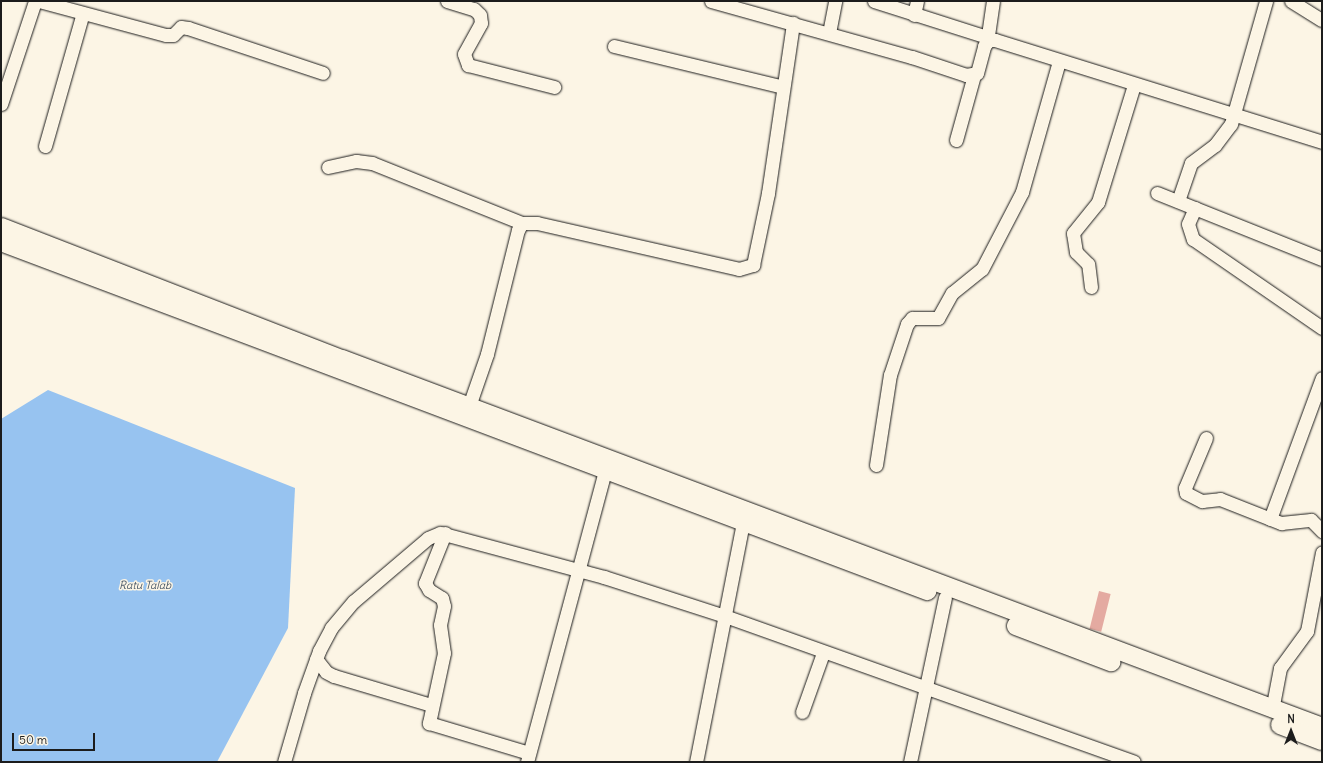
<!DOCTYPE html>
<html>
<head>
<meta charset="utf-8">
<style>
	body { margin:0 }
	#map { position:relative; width:1323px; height:763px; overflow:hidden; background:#fcf5e5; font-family:Delius,sans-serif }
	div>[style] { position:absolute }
	.water>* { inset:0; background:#97c3f0 }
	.building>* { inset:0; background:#e4aaa1; transform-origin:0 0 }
	.roads { filter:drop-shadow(0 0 1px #1c1c1c) drop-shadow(0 0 1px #1c1c1c) }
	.minor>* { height:13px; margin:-6.5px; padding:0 6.5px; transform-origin:6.5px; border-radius:6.5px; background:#fcf5e5 }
	.highway>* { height:18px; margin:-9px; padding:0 9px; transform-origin:9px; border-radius:9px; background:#fcf5e5 }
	span { translate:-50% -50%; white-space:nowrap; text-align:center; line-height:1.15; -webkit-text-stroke:3px #fcf5e5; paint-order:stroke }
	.water-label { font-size:11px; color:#475666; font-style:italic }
	.frame { position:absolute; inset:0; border:2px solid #1c1c1c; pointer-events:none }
	.north { position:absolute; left:1271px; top:711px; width:40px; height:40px; -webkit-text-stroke:3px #fcf5e5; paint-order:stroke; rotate:0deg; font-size:11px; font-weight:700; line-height:16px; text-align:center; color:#1c1c1c }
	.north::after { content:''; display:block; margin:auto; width:14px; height:18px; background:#1c1c1c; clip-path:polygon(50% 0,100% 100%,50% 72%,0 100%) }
	.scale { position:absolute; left:12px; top:733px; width:83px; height:18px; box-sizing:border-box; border:2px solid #1c1c1c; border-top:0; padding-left:5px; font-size:12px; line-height:14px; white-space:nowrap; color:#1c1c1c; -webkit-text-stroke:3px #fcf5e5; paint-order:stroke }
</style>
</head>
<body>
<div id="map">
	<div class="water">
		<div style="clip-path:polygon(48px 390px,295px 488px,288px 628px,217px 762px,1px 762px,1px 419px)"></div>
	</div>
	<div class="building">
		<div style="left:1099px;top:591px;width:12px;height:39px;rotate:14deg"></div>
	</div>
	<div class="roads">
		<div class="minor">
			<div style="left:39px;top:1px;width:131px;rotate:15deg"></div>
			<div style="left:166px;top:35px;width:7px"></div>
			<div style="left:173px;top:35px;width:11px;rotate:-45deg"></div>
			<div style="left:181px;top:27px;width:7px;rotate:8deg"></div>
			<div style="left:188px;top:28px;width:142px;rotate:18.4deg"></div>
			<div style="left:447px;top:1px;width:28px;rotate:17deg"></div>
			<div style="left:474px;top:9px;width:8px;rotate:45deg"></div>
			<div style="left:480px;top:15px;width:8px;rotate:83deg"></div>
			<div style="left:481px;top:23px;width:35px;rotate:119deg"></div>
			<div style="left:464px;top:54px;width:12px;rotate:70deg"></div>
			<div style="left:468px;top:65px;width:89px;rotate:14.3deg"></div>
			<div style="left:711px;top:1px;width:209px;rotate:15.6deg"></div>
			<div style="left:912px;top:57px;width:57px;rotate:18.4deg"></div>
			<div style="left:966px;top:75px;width:11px;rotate:-10deg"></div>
			<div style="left:977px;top:73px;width:28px;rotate:-75deg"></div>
			<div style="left:984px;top:46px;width:8px;rotate:-50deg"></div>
			<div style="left:989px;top:40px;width:6px"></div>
			<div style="left:995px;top:40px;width:343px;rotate:17.3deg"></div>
			<div style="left:874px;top:1px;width:119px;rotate:17.7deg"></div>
			<div style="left:1291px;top:1px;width:36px;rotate:32deg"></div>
			<div style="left:914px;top:15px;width:14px;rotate:-78deg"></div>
			<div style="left:829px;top:33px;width:33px;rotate:-79deg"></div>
			<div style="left:987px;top:42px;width:41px;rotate:-81.7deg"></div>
			<div style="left:614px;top:46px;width:174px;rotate:13.6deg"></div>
			<div style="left:1px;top:104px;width:108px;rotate:-71.7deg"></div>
			<div style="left:956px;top:140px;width:67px;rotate:-74.5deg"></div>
			<div style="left:45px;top:146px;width:138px;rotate:-74.1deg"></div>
			<div style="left:328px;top:167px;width:29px;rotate:-12deg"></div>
			<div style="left:356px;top:161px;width:16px;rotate:7deg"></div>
			<div style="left:372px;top:163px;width:162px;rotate:21.8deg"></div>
			<div style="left:1157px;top:193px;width:178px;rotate:21.8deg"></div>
			<div style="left:1178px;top:201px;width:40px;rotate:-71.1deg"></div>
			<div style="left:1191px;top:163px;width:30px;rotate:-37deg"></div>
			<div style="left:1215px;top:145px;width:26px;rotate:-53deg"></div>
			<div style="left:1231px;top:124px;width:128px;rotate:-74.1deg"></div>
			<div style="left:1195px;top:208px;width:17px;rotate:114deg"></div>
			<div style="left:1188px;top:224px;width:16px;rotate:72deg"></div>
			<div style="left:1193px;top:239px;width:157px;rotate:34.6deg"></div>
			<div style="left:1091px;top:287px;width:23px;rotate:-97deg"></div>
			<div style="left:1088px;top:264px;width:17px;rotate:-135deg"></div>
			<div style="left:1076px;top:252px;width:19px;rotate:-99deg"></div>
			<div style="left:1073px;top:233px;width:40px;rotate:-51deg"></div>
			<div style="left:1098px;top:202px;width:122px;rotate:-72.9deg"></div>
			<div style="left:469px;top:406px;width:55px;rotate:-70.9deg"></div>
			<div style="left:487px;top:354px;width:128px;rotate:-76deg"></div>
			<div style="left:518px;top:230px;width:8px;rotate:-60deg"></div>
			<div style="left:522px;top:223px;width:15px"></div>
			<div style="left:537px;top:223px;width:207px;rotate:12.8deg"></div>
			<div style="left:739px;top:269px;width:15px;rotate:-16deg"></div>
			<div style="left:753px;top:265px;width:74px;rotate:-78.2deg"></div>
			<div style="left:768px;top:193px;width:172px;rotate:-81.6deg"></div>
			<div style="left:1206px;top:438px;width:54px;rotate:112.8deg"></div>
			<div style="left:1185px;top:488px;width:5px;rotate:79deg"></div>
			<div style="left:1186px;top:493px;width:18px;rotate:27deg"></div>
			<div style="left:1202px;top:501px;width:18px;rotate:-6deg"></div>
			<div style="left:1220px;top:499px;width:66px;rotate:21.5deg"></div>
			<div style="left:1281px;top:523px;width:30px;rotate:-6deg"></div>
			<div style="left:1311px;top:520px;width:16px;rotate:45deg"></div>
			<div style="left:876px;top:465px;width:91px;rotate:-81.2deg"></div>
			<div style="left:890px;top:375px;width:54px;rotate:-71.6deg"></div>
			<div style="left:907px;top:324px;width:8px;rotate:-50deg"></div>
			<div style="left:912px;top:318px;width:26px"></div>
			<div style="left:938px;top:318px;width:29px;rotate:-61deg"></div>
			<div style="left:952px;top:293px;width:38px;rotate:-39deg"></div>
			<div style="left:982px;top:269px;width:87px;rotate:-62.5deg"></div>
			<div style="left:1022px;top:192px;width:136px;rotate:-74.2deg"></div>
			<div style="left:1270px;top:519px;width:150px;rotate:-69.8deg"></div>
			<div style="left:445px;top:533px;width:54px;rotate:111.8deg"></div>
			<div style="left:425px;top:583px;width:8px;rotate:60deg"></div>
			<div style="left:429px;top:590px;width:15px;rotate:32deg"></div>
			<div style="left:442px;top:598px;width:8px;rotate:76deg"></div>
			<div style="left:444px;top:606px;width:19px;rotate:102deg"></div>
			<div style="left:440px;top:625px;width:28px;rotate:82deg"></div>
			<div style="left:444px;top:653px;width:72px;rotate:102.1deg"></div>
			<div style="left:429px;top:723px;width:104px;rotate:16.7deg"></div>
			<div style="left:316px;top:659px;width:16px;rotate:52deg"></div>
			<div style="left:326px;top:672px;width:9px;rotate:27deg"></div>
			<div style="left:334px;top:676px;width:101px;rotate:16.6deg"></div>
			<div style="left:1272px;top:710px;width:43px;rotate:-79.2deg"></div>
			<div style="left:1280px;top:668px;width:46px;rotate:-53.9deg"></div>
			<div style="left:1307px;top:631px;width:80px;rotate:-79.2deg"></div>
			<div style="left:802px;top:712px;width:63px;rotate:-70.4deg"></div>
			<div style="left:284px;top:762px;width:72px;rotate:-73.8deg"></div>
			<div style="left:304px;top:693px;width:45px;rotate:-70.3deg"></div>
			<div style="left:319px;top:651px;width:26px;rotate:-62deg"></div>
			<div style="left:331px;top:628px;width:35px;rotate:-50deg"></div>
			<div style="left:354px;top:601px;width:97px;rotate:-40.4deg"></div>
			<div style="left:428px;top:538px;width:13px;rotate:-23deg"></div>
			<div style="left:440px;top:533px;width:170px;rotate:15deg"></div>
			<div style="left:604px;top:577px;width:124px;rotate:17.9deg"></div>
			<div style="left:722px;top:615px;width:437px;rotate:19.6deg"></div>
			<div style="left:527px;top:762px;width:302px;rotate:-75deg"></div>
			<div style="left:696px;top:762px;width:245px;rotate:-78.9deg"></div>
			<div style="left:910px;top:762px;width:168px;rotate:-78deg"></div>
		</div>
		<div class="highway">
			<div style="left:1px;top:227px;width:366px;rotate:21.2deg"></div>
			<div style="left:342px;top:359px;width:1047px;rotate:20.58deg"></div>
			<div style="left:1px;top:242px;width:990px;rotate:20.65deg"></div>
			<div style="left:1016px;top:626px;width:102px;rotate:20.8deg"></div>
			<div style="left:1280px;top:725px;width:45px;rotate:20.9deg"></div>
		</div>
	</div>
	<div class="water-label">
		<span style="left:145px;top:585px">Ratu Talab</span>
	</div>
	<div class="frame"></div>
	<div class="north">N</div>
	<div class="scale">50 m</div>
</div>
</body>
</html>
